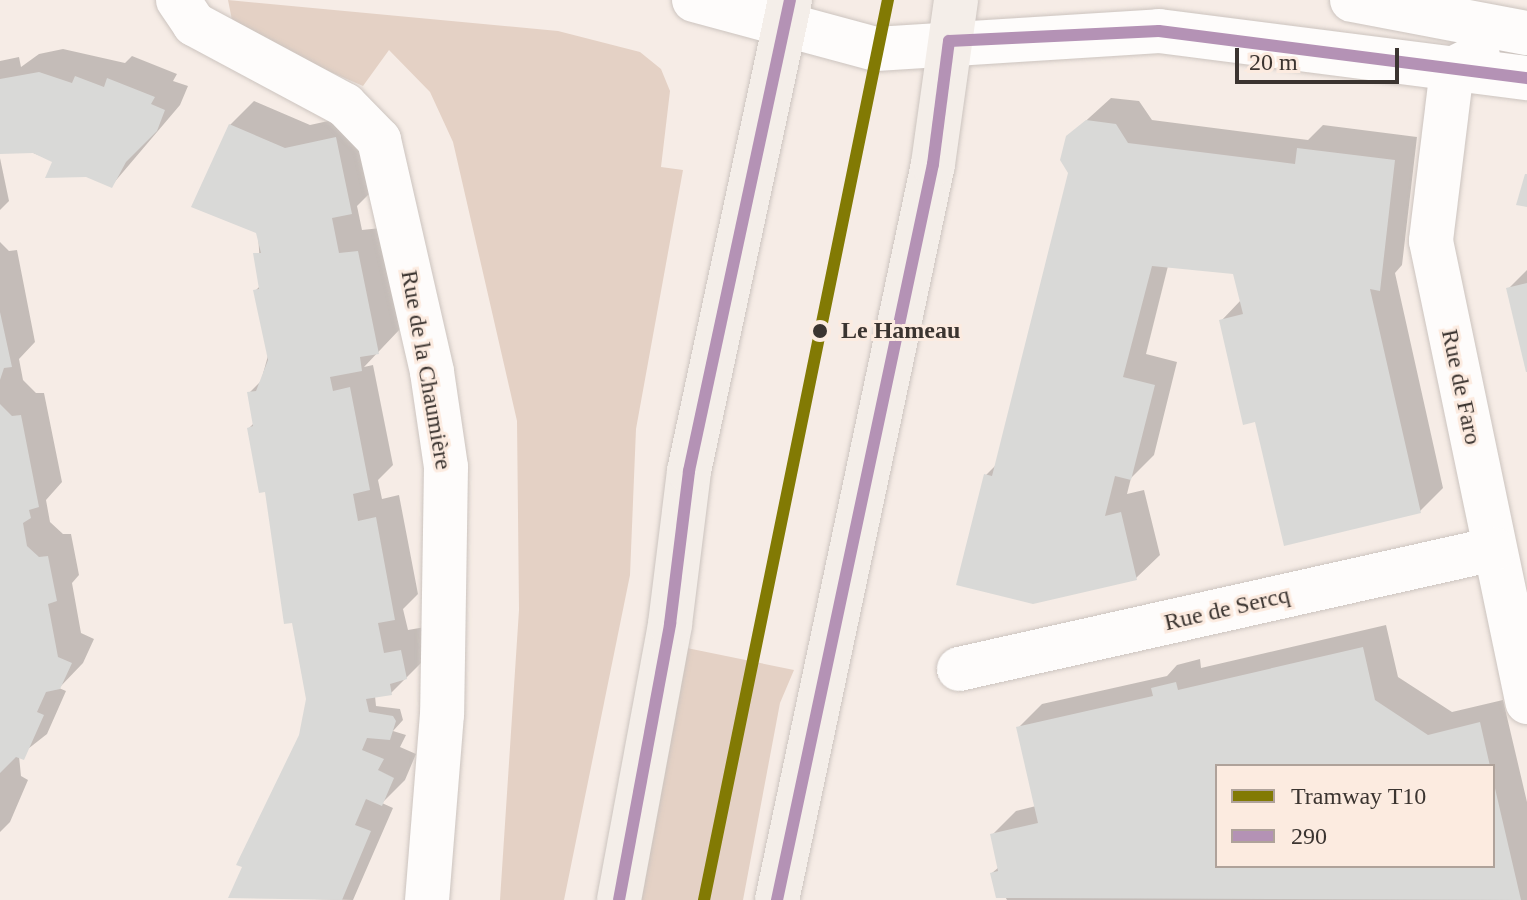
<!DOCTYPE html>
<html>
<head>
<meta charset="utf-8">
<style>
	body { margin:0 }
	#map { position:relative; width:1527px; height:900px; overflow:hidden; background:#f6ece6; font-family:"Times New Roman",serif }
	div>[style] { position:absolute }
	.green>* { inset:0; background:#e4d1c5 }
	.shadow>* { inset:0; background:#0003 }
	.building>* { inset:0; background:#d9d9d7 }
	.roads { filter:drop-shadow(0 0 2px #ccc4bf) drop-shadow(0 0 2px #ccc4bf) }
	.minor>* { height:44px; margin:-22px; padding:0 22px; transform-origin:22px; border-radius:22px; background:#fefcfb }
	.major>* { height:44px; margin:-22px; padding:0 22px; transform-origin:22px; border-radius:22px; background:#f4eee9 }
	.bus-1>* { height:12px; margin:-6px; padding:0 6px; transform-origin:6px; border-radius:6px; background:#b492b5 }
	.tram-1>* { height:12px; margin:-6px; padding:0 6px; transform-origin:6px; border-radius:6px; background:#827a04 }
	.dots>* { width:22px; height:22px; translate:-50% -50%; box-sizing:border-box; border:4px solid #fcebe0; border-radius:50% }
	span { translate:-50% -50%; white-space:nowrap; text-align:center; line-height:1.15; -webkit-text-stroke:6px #fcebe0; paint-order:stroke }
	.stop-label { font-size:24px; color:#3b3430; font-weight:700 }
	.left { translate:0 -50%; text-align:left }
	.street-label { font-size:24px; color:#3b3430 }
	.legend { position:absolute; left:1215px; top:764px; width:280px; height:104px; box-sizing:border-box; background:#fcebe0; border:2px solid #afa29a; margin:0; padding:10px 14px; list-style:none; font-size:24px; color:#3b3430 }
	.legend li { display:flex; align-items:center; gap:16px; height:40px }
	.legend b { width:40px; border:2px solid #afa29a }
	.scale { position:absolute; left:1235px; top:48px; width:164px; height:36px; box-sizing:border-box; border:4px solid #3b3430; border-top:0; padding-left:10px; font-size:24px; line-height:28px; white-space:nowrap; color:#3b3430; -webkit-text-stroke:6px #fcebe0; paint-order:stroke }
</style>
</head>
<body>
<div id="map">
	<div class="green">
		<div style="clip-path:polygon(228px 0,558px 31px,640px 52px,661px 69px,670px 91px,661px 167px,683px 170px,636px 429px,630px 575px,564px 900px,500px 900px,519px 610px,517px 421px,453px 142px,430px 92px,389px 50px,363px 86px,234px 30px)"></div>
		<div style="clip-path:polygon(677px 646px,794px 670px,780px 703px,743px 900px,632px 900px)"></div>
	</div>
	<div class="shadow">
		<div style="clip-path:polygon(63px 49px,125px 63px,132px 56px,177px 74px,173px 81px,188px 86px,180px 105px,112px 185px,21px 148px,0 152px,0 61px,19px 57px,21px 67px,39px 54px)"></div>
		<div style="clip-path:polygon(1111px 98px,1139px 101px,1152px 120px,1308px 140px,1323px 125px,1417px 137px,1402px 265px,1395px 273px,1443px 488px,1420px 511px,1256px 420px,1221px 321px,1241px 300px,1235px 272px,1168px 266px,1146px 354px,1177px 362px,1154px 455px,1131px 478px,1127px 494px,1144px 490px,1160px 555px,1136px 578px,986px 475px,997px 464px,1070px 173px,1068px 137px)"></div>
		<div style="clip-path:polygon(254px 101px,310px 125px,360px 114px,374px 189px,357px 206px,362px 230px,381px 228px,401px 328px,364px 367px,373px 365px,393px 465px,378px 480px,382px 499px,399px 495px,418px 594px,403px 609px,408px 630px,425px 627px,430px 654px,391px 693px,375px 696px,376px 706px,400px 709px,403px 720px,393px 731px,406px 735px,400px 747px,416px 754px,405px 780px,382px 803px,393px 808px,353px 900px,230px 897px,305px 735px,309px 697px,267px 489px,249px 428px,255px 422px,249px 393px,261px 381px,269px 352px,255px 291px,261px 285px,258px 232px,230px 125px)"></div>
		<div style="clip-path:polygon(0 158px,9px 201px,0 210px)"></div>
		<div style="clip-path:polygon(0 242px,9px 251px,17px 250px,35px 342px,19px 359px,23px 380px,36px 393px,44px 393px,62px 482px,46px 500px,50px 522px,63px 534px,71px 534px,79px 575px,72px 583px,81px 633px,94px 639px,83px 663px,59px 688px,66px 691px,47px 734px,19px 756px,21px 776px,28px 780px,10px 822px,0 832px)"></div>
		<div style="clip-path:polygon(1527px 270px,1527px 369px,1508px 289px)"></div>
		<div style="clip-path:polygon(evenodd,1386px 625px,1398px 677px,1452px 712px,1503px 700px,1527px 802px,1527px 900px,1007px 900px,992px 873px,999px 867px,992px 835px,1016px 811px,1036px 806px,1018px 728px,1042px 704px,1167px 676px,1177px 665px,1200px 659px,1201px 668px,1386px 625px,1217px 766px,1493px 766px,1493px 866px,1217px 866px,1217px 766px)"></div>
	</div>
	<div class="building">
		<div style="clip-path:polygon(39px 72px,72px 83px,75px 76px,104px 87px,107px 78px,155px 97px,151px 104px,165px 110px,157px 131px,126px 162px,112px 188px,86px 177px,45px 178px,52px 162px,33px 153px,0 154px,0 79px)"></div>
		<div style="clip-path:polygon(1086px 120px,1116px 124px,1128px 143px,1295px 164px,1297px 148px,1395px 160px,1380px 291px,1370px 289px,1421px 513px,1284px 546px,1255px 422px,1243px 425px,1219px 320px,1243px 314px,1233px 274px,1152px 266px,1123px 377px,1155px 385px,1131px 480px,1115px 476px,1105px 516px,1121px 512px,1137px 580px,1033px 604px,956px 585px,984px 474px,992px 476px,1068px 173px,1060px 160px,1066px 136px)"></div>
		<div style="clip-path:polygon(229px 124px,285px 148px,336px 137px,352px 214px,332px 218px,339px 253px,358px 251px,379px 354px,360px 357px,362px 371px,330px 377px,333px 391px,350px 387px,370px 490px,353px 494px,358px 521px,376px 517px,395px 620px,378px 623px,384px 653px,401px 650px,407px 679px,390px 684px,392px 695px,366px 699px,369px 712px,393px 716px,396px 721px,390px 740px,367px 738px,362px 750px,384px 759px,378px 770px,394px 778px,382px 806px,366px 799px,355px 825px,371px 831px,342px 900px,228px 898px,242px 867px,236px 865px,299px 735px,306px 699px,292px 623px,284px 624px,265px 492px,259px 493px,247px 428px,253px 426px,247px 392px,256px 391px,268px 360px,253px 290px,259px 289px,253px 253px,261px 253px,256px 233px,191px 207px)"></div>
		<div style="clip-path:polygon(1525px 174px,1527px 174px,1527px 207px,1516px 205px)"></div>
		<div style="clip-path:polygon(1527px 283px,1527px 372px,1526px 372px,1506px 288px)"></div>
		<div style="clip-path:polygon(0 312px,12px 367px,4px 368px,0 380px)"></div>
		<div style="clip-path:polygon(0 404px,12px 416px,21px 415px,39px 507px,29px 510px,31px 518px,23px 523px,27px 546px,39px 557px,48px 556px,57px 601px,48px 604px,58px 657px,72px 663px,60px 689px,46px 692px,37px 712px,44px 715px,24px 760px,16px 757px,0 773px)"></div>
		<div style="clip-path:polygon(1363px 647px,1375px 700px,1428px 735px,1480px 722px,1490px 766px,1217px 766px,1217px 866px,1493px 866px,1494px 784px,1521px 900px,996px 898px,990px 873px,998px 871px,990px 834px,1038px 823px,1016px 727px,1153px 696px,1151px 688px,1176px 682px,1178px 690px)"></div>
	</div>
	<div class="roads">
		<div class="minor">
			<div style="left:178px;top:0;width:29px;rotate:56deg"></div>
			<div style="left:194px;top:24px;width:171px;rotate:28.2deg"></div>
			<div style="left:345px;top:105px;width:49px;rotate:45.8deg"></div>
			<div style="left:379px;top:140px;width:238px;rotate:77.1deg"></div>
			<div style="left:432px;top:372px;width:96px;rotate:81.6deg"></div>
			<div style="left:446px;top:467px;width:247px;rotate:90.9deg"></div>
			<div style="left:442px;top:714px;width:187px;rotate:94.6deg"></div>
			<div style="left:694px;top:0;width:188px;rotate:15.1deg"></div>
			<div style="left:876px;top:49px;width:284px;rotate:-3.6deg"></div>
			<div style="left:1159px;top:31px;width:371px;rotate:7.3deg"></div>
			<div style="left:1352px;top:0;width:178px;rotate:10.7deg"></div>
			<div style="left:1478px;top:56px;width:29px;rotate:153deg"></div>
			<div style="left:1452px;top:69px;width:173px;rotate:97deg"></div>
			<div style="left:1431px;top:241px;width:471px;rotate:78.2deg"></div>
			<div style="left:959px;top:669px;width:548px;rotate:-12.64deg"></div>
		</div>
		<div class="major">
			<div style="left:619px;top:900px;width:281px;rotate:-79.5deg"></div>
			<div style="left:670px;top:624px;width:154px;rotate:-82.9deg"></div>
			<div style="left:689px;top:471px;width:482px;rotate:-77.9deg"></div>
			<div style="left:777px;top:900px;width:752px;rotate:-78.03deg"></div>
			<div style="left:933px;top:164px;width:166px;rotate:-82deg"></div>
		</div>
	</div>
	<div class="bus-1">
		<div style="left:619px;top:900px;width:281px;rotate:-79.5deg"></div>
		<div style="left:670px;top:624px;width:154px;rotate:-82.9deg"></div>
		<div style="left:689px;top:471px;width:482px;rotate:-77.9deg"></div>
		<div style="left:777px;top:900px;width:752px;rotate:-78.03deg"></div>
		<div style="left:933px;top:164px;width:124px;rotate:-82.6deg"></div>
		<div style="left:949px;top:41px;width:210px;rotate:-2.7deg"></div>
		<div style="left:1159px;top:31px;width:371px;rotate:7.3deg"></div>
	</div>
	<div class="tram-1">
		<div style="left:704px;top:900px;width:919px;rotate:-78.45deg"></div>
	</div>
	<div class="dots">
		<div style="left:820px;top:331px;background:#3b3430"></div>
	</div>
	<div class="stop-label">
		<span class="left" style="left:841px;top:331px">Le Hameau</span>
	</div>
	<div class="street-label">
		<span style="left:426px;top:370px;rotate:80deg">Rue de la Chaumière</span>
		<span style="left:1461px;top:387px;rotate:78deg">Rue de Faro</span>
		<span style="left:1227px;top:609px;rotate:-13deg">Rue de Sercq</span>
	</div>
	<ul class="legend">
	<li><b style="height:10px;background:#827a04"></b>Tramway T10</li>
	<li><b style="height:10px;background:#b492b5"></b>290</li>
	</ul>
	<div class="scale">20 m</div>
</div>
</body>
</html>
